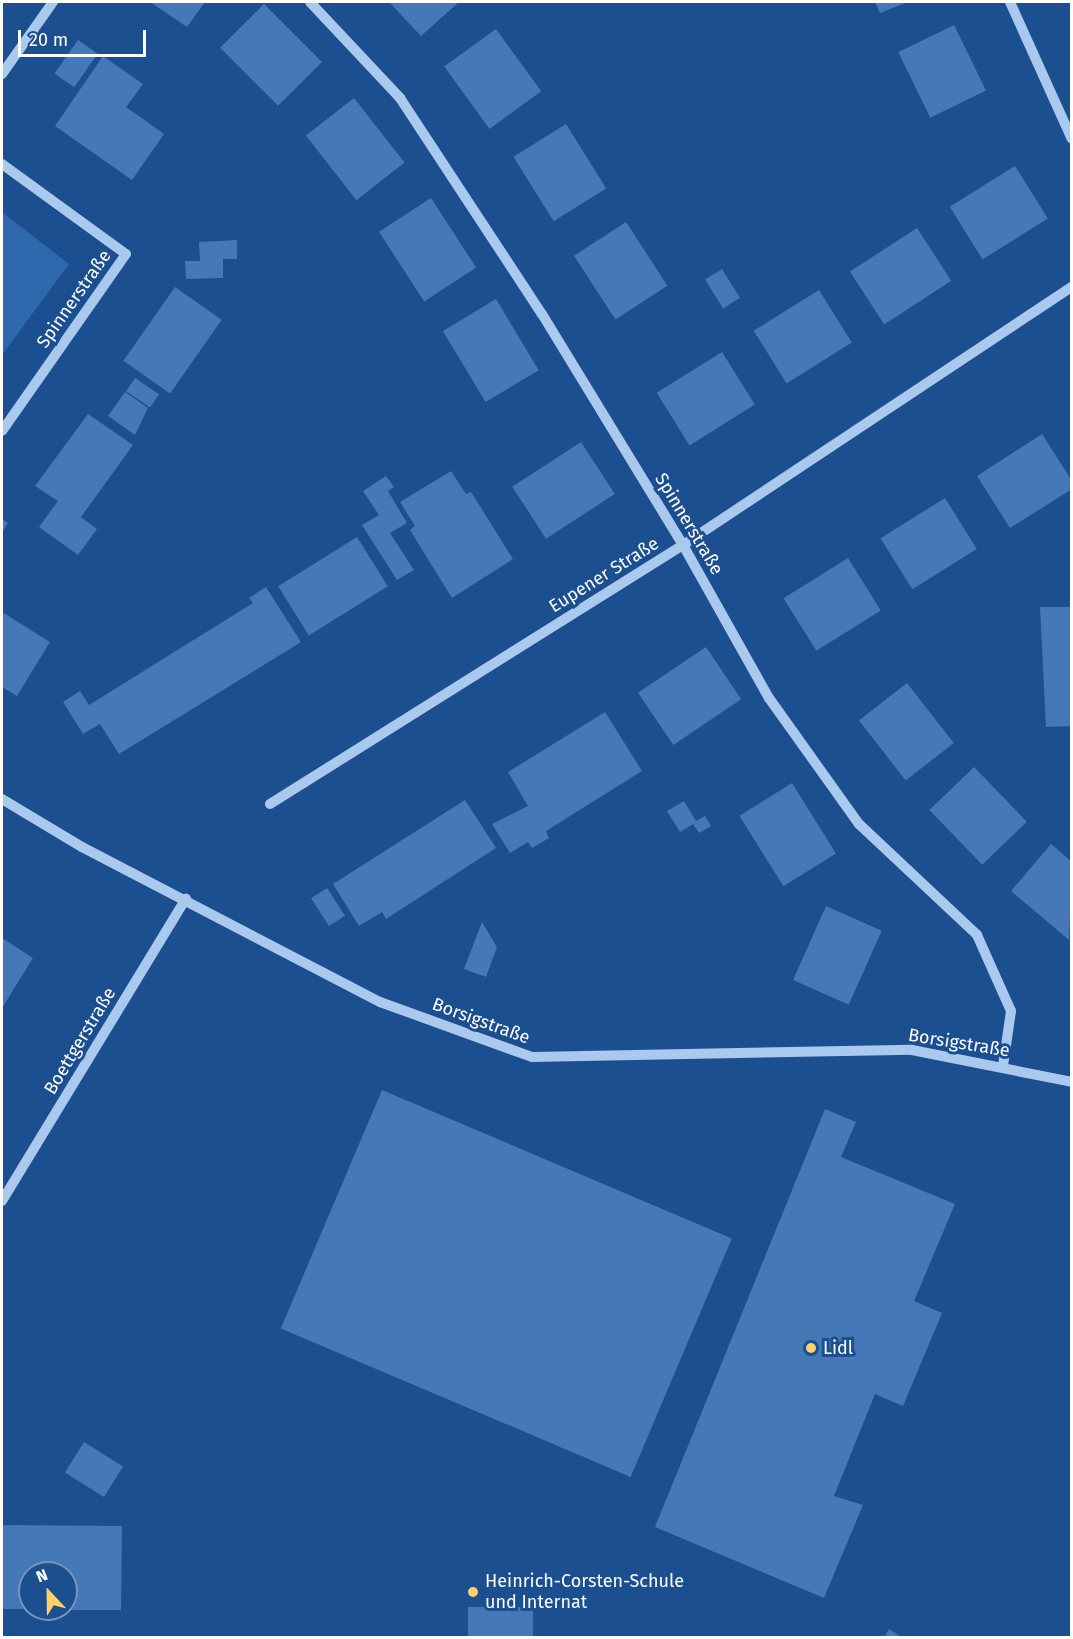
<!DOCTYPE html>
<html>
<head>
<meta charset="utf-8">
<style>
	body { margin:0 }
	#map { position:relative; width:1073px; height:1639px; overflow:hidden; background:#1b4f8f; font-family:"Fira Sans",sans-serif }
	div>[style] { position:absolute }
	.green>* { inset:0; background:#2e69ad }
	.building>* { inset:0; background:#4478b7; transform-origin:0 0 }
	.minor>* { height:10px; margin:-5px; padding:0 5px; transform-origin:5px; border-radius:5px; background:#a9c9ee }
	.dots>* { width:16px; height:16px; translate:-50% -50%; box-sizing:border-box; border:3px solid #1b4f8f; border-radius:50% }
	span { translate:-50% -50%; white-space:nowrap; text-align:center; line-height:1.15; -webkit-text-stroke:6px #1b4f8f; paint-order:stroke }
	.street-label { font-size:18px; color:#fff }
	.poi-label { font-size:18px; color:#fff }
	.left { translate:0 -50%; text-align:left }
	.frame { position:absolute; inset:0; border:3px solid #fff; pointer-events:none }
	.north { position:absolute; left:18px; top:1561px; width:60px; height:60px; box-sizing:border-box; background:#1b4f8f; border:2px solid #7695bc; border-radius:50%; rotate:338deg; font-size:16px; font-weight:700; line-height:24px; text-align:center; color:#fff }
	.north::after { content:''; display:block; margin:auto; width:21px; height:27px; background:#ffd166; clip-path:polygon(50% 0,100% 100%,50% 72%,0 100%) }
	.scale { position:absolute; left:18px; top:30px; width:128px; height:27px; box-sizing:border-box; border:3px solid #fff; border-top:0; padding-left:8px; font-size:18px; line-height:21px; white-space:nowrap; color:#fff; -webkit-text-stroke:4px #1b4f8f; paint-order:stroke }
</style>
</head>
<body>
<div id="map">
	<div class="green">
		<div style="clip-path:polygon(2px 212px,69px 264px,2px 355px)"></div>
	</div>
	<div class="building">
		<div style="clip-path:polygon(150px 2px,205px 2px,187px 27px)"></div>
		<div style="clip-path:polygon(389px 2px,459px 2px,421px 36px)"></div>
		<div style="clip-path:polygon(875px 2px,908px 2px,880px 13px)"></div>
		<div style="left:264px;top:4px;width:82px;height:62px;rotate:45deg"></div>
		<div style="left:954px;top:25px;width:73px;height:62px;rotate:64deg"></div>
		<div style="left:496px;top:29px;width:77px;height:64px;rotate:54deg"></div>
		<div style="left:78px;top:40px;width:24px;height:41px;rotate:35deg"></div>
		<div style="clip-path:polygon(103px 56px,143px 84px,126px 107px,164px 134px,132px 180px,55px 126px)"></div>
		<div style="left:354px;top:98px;width:82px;height:61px;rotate:52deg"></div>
		<div style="left:566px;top:124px;width:76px;height:62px;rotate:58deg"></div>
		<div style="left:1015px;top:166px;width:62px;height:77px;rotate:58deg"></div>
		<div style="left:431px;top:198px;width:83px;height:62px;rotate:57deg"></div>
		<div style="left:626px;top:222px;width:76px;height:62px;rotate:57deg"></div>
		<div style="left:917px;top:228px;width:63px;height:80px;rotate:57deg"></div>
		<div style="clip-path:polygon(237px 240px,237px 259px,223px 259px,223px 278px,186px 279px,185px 261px,200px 261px,199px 242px)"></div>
		<div style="left:722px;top:269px;width:34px;height:20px;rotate:58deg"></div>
		<div style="left:175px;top:287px;width:57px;height:90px;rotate:35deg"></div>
		<div style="left:819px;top:290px;width:62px;height:77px;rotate:58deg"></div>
		<div style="left:496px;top:299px;width:83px;height:62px;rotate:59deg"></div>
		<div style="left:722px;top:352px;width:62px;height:77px;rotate:58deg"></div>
		<div style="left:135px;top:378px;width:29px;height:16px;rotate:34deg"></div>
		<div style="clip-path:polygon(125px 392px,148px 408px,135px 435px,108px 416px)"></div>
		<div style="clip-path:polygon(88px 414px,133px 445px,81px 517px,97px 529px,78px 555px,39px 527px,58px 501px,35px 486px)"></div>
		<div style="clip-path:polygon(1042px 434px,1072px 481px,1072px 489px,1010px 528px,977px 476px)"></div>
		<div style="left:581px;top:442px;width:62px;height:82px;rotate:57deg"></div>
		<div style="clip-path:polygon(451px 471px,466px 494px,471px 492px,513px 559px,452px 598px,410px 530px,415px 526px,400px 502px)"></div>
		<div style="clip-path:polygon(386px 476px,394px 487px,388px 491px,407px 523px,390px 533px,414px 570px,397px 580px,362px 525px,379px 515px,363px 491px)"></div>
		<div style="left:945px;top:498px;width:60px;height:76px;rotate:58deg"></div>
		<div style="clip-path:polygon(2px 519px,8px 523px,2px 533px)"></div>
		<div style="left:357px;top:537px;width:58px;height:93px;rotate:58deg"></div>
		<div style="left:848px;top:558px;width:62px;height:76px;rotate:58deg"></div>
		<div style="clip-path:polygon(266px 587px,301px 642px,119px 754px,100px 724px,83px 734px,63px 702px,80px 691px,89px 705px,253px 603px,249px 598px)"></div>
		<div style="clip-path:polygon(1040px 607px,1072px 607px,1072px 726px,1046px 727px)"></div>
		<div style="clip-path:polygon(2px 612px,50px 642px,17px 696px,2px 687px)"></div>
		<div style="left:706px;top:647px;width:63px;height:82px;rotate:56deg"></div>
		<div style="left:907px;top:683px;width:76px;height:61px;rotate:52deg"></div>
		<div style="clip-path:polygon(605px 712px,642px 771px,546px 831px,549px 838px,532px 848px,528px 842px,510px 853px,492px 824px,528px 806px,508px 772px)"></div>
		<div style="left:974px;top:767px;width:76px;height:62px;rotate:46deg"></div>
		<div style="left:792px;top:783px;width:83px;height:62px;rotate:58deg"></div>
		<div style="clip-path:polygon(465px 800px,496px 848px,386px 919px,382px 912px,359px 926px,333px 884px)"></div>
		<div style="clip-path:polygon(684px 801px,696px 821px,705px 816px,711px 826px,699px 833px,693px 824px,680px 832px,667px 811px)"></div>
		<div style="clip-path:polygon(1051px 844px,1072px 862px,1069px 940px,1011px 891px)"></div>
		<div style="left:327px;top:888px;width:33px;height:19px;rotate:57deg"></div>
		<div style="left:826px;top:906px;width:61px;height:81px;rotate:24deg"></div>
		<div style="clip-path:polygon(482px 922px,497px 947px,486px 977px,464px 969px)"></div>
		<div style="clip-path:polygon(2px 938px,33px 958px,2px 1008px)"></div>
		<div style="left:382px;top:1090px;width:380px;height:259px;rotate:23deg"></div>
		<div style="clip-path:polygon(825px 1109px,856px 1122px,841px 1157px,955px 1204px,914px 1301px,942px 1313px,903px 1406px,875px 1394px,834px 1496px,863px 1505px,824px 1598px,655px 1527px)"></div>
		<div style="left:84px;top:1442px;width:46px;height:36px;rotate:32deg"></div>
		<div style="clip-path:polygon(2px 1525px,122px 1526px,121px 1610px,66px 1610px,66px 1573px,30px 1573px,30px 1609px,2px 1609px)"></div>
		<div style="left:468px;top:1607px;width:65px;height:31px"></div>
		<div style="clip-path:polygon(889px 1629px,903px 1638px,884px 1638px)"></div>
	</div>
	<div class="minor">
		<div style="left:310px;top:2px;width:132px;rotate:46.8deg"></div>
		<div style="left:400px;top:98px;width:258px;rotate:56.7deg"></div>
		<div style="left:542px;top:314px;width:271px;rotate:58.6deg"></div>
		<div style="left:683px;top:545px;width:176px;rotate:60.7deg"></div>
		<div style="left:769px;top:698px;width:155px;rotate:54.5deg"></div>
		<div style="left:859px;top:824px;width:162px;rotate:43.2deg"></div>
		<div style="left:977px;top:935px;width:83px;rotate:65.9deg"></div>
		<div style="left:1011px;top:1011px;width:56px;rotate:98.3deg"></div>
		<div style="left:1010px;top:2px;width:150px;rotate:65.7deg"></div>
		<div style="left:2px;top:74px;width:88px;rotate:-54.7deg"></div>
		<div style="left:2px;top:164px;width:153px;rotate:36deg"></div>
		<div style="left:126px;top:254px;width:216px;rotate:125deg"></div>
		<div style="left:2px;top:799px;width:93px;rotate:31deg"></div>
		<div style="left:82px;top:847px;width:336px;rotate:27.5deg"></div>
		<div style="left:380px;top:1002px;width:162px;rotate:19.9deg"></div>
		<div style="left:532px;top:1057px;width:380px;rotate:-1.1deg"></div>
		<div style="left:912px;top:1050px;width:163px;rotate:11.3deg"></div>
		<div style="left:270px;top:804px;width:487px;rotate:-32.1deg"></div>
		<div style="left:683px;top:545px;width:467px;rotate:-33.6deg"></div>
		<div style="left:2px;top:1201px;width:354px;rotate:-58.7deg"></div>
	</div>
	<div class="dots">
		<div style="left:811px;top:1348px;background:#ffd166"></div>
		<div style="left:473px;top:1592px;background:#ffd166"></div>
	</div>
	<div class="street-label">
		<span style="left:74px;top:299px;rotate:-55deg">Spinnerstraße</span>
		<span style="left:689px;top:524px;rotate:59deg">Spinnerstraße</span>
		<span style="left:604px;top:575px;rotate:-32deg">Eupener Straße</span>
		<span style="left:481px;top:1021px;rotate:20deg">Borsigstraße</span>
		<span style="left:80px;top:1041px;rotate:-59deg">Boettgerstraße</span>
		<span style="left:959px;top:1043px;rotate:9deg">Borsigstraße</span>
	</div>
	<div class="poi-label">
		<span class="left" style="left:823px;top:1348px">Lidl</span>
		<span class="left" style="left:485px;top:1592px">Heinrich-Corsten-Schule<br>und Internat</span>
	</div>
	<div class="frame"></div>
	<div class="north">N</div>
	<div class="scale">20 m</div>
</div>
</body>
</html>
